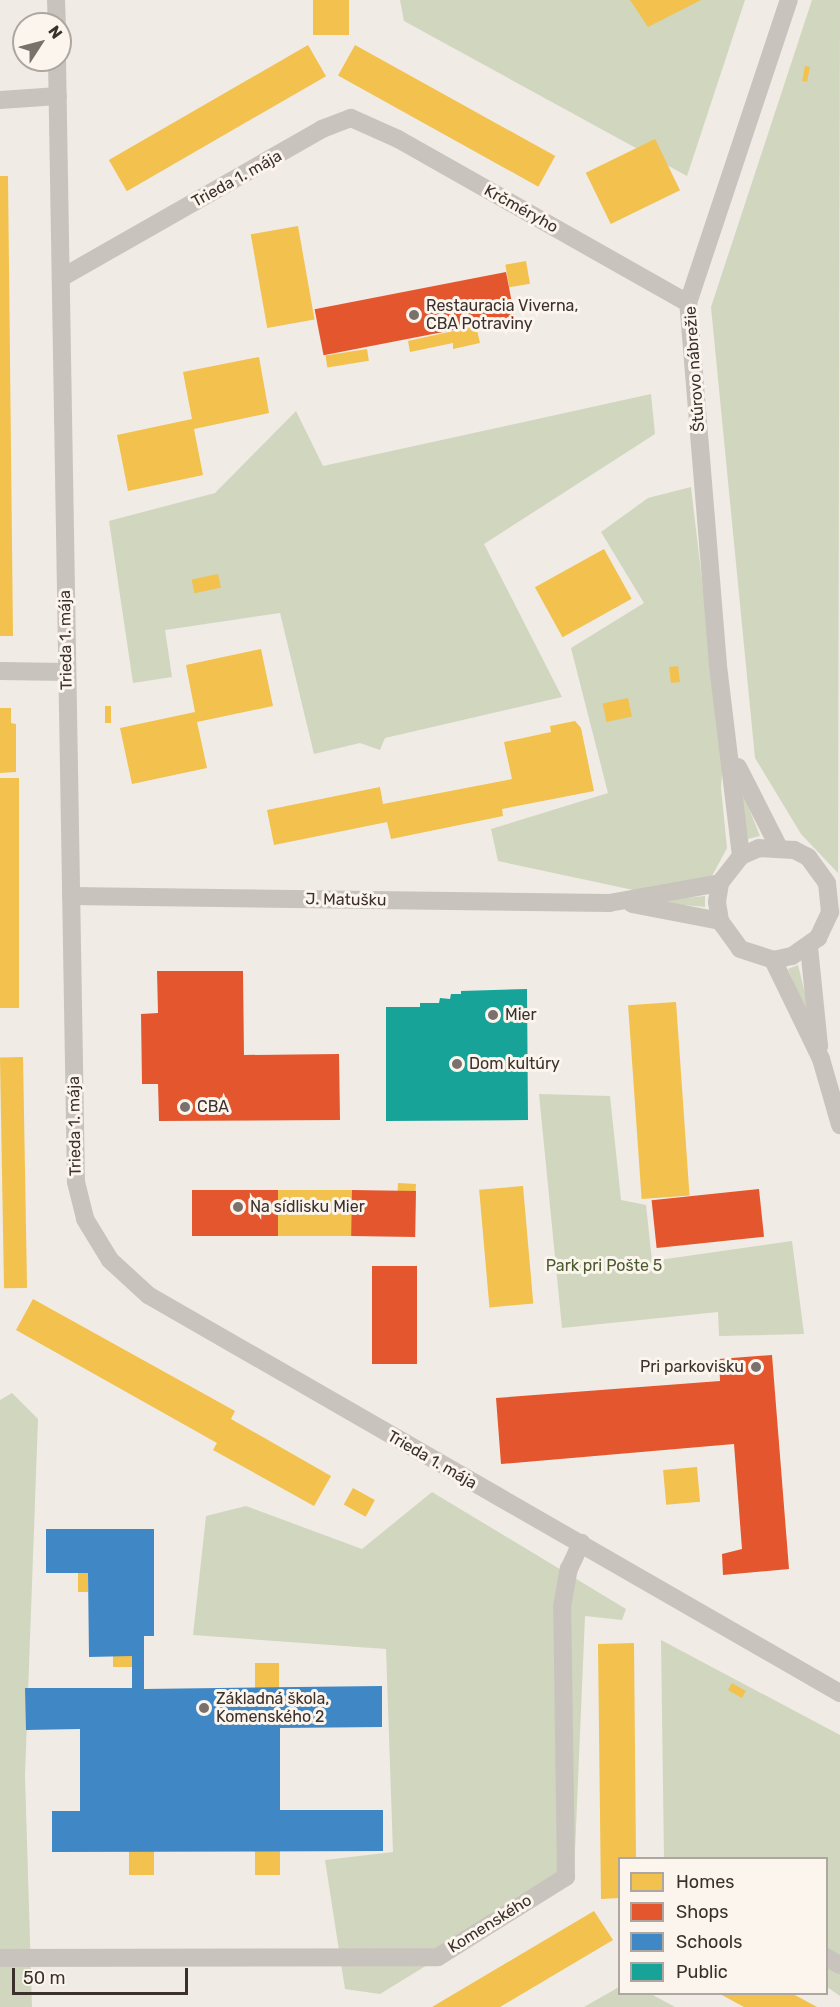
<!DOCTYPE html>
<html>
<head>
<meta charset="utf-8">
<style>
	body { margin:0 }
	#map { position:relative; width:840px; height:2007px; overflow:hidden; background:#f0ebe5; font-family:Rubik,sans-serif }
	div>[style] { position:absolute }
	.green>* { inset:0; background:#d1d6bf }
	.homes>* { inset:0; background:#f2c14e; transform-origin:0 0 }
	.shops>* { inset:0; background:#e4572e; transform-origin:0 0 }
	.schools>* { inset:0; background:#3f88c5 }
	.public>* { inset:0; background:#17a398 }
	.street>* { height:18px; margin:-9px; padding:0 9px; transform-origin:9px; border-radius:9px; background:#c9c3be }
	.dots>* { width:16px; height:16px; translate:-50% -50%; box-sizing:border-box; border:3px solid #fbf5ee; border-radius:50% }
	span { translate:-50% -50%; white-space:nowrap; text-align:center; line-height:1.15; -webkit-text-stroke:6px #fbf5ee; paint-order:stroke }
	.street-label { font-size:16px; color:#3b302b }
	.poi-label { font-size:16px; color:#3b302b }
	.left { translate:0 -50%; text-align:left }
	.right { translate:-100% -50%; text-align:right }
	.park-label { font-size:16px; color:#4a5a2e }
	.legend { position:absolute; left:618px; top:1857px; width:210px; height:138px; box-sizing:border-box; background:#fbf5ee; border:2px solid #aea6a0; margin:0; padding:8px 10px; list-style:none; font-size:18px; color:#3b302b }
	.legend li { display:flex; align-items:center; gap:12px; height:30px }
	.legend b { width:30px; border:2px solid #aea6a0 }
	.north { position:absolute; left:12px; top:12px; width:60px; height:60px; box-sizing:border-box; background:#fbf5ee; border:2px solid #aea6a0; border-radius:50%; rotate:54deg; font-size:16px; font-weight:700; line-height:24px; text-align:center; color:#3b302b }
	.north::after { content:''; display:block; margin:auto; width:21px; height:27px; background:#7a716c; clip-path:polygon(50% 0,100% 100%,50% 72%,0 100%) }
	.scale { position:absolute; left:12px; top:1968px; width:176px; height:27px; box-sizing:border-box; border:3px solid #3b302b; border-top:0; padding-left:8px; font-size:18px; line-height:21px; white-space:nowrap; color:#3b302b; -webkit-text-stroke:4px #fbf5ee; paint-order:stroke }
</style>
</head>
<body>
<div id="map">
	<div class="green">
		<div style="clip-path:polygon(400px 0,745px 0,687px 176px,404px 21px)"></div>
		<div style="clip-path:polygon(812px 0,840px 0,838px 873px,801px 834px,755px 758px,711px 307px)"></div>
		<div style="clip-path:polygon(651px 394px,655px 434px,484px 544px,562px 697px,385px 738px,380px 750px,360px 743px,314px 754px,280px 613px,165px 630px,172px 677px,133px 683px,109px 521px,215px 493px,296px 411px,323px 466px)"></div>
		<div style="clip-path:polygon(691px 487px,723px 759px,721px 788px,727px 848px,712px 876px,638px 891px,498px 861px,491px 829px,608px 793px,571px 648px,644px 603px,601px 532px,648px 498px)"></div>
		<div style="clip-path:polygon(744px 796px,760px 836px,748px 839px,741px 797px)"></div>
		<div style="clip-path:polygon(705px 896px,705px 907px,662px 903px,664px 900px)"></div>
		<div style="clip-path:polygon(798px 965px,808px 1006px,804px 1008px,788px 969px)"></div>
		<div style="clip-path:polygon(539px 1094px,610px 1096px,621px 1200px,646px 1205px,652px 1261px,792px 1241px,804px 1334px,719px 1336px,718px 1312px,562px 1328px)"></div>
		<div style="clip-path:polygon(12px 1393px,38px 1419px,25px 1776px,32px 2007px,0 2007px,0 1400px)"></div>
		<div style="clip-path:polygon(432px 1492px,626px 1609px,622px 1620px,585px 1616px,574px 1875px,380px 1994px,345px 1989px,325px 1860px,393px 1852px,386px 1649px,193px 1635px,206px 1516px,246px 1506px,362px 1549px)"></div>
		<div style="clip-path:polygon(661px 1640px,840px 1735px,840px 1996px,827px 1987px,826px 1858px,664px 1858px)"></div>
		<div style="clip-path:polygon(619px 1987px,620px 1994px,651px 1994px,675px 2007px,584px 2007px)"></div>
	</div>
	<div class="homes">
		<div style="left:313px;top:0;width:36px;height:35px"></div>
		<div style="clip-path:polygon(630px 0,701px 0,648px 27px)"></div>
		<div style="left:308px;top:45px;width:36px;height:230px;rotate:60deg"></div>
		<div style="left:355px;top:45px;width:229px;height:35px;rotate:29deg"></div>
		<div style="left:805px;top:66px;width:5px;height:15px;rotate:11deg"></div>
		<div style="left:655px;top:139px;width:57px;height:77px;rotate:64deg"></div>
		<div style="clip-path:polygon(0 176px,8px 176px,13px 636px,0 636px)"></div>
		<div style="left:298px;top:226px;width:95px;height:48px;rotate:80deg"></div>
		<div style="left:526px;top:261px;width:23px;height:21px;rotate:80deg"></div>
		<div style="clip-path:polygon(476px 326px,480px 343px,453px 349px,453px 343px,410px 352px,408px 341px)"></div>
		<div style="left:367px;top:349px;width:12px;height:42px;rotate:81deg"></div>
		<div style="clip-path:polygon(259px 357px,269px 413px,194px 429px,203px 475px,128px 491px,117px 435px,192px 419px,183px 372px)"></div>
		<div style="left:604px;top:549px;width:57px;height:79px;rotate:61deg"></div>
		<div style="left:218px;top:574px;width:14px;height:27px;rotate:78deg"></div>
		<div style="clip-path:polygon(261px 649px,273px 706px,197px 722px,207px 768px,132px 784px,120px 728px,195px 712px,186px 665px)"></div>
		<div style="left:678px;top:666px;width:16px;height:9px;rotate:83deg"></div>
		<div style="left:628px;top:698px;width:19px;height:26px;rotate:78deg"></div>
		<div style="left:105px;top:706px;width:6px;height:17px"></div>
		<div style="clip-path:polygon(0 708px,11px 708px,11px 723px,16px 724px,16px 772px,0 773px)"></div>
		<div style="clip-path:polygon(575px 721px,581px 728px,594px 791px,502px 809px,503px 816px,391px 839px,387px 822px,274px 845px,267px 810px,380px 787px,383px 804px,512px 779px,504px 742px,551px 732px,550px 726px)"></div>
		<div style="left:0;top:778px;width:19px;height:230px"></div>
		<div style="left:676px;top:1002px;width:194px;height:48px;rotate:86deg"></div>
		<div style="left:23px;top:1057px;width:231px;height:23px;rotate:89deg"></div>
		<div style="left:398px;top:1183px;width:18px;height:8px;rotate:3deg"></div>
		<div style="left:523px;top:1186px;width:118px;height:44px;rotate:85deg"></div>
		<div style="left:278px;top:1190px;width:74px;height:46px"></div>
		<div style="clip-path:polygon(33px 1299px,235px 1411px,231px 1419px,331px 1476px,314px 1506px,213px 1450px,217px 1443px,16px 1330px)"></div>
		<div style="left:697px;top:1467px;width:35px;height:34px;rotate:85deg"></div>
		<div style="left:353px;top:1488px;width:25px;height:19px;rotate:29deg"></div>
		<div style="left:78px;top:1573px;width:10px;height:19px"></div>
		<div style="clip-path:polygon(634px 1643px,636px 1858px,620px 1858px,620px 1898px,601px 1899px,598px 1644px)"></div>
		<div style="left:113px;top:1656px;width:19px;height:11px"></div>
		<div style="left:255px;top:1663px;width:24px;height:25px"></div>
		<div style="left:732px;top:1683px;width:16px;height:8px;rotate:30deg"></div>
		<div style="left:255px;top:1850px;width:25px;height:25px"></div>
		<div style="left:129px;top:1851px;width:25px;height:24px"></div>
		<div style="clip-path:polygon(594px 1911px,613px 1940px,500px 2007px,432px 2007px)"></div>
		<div style="clip-path:polygon(720px 1994px,793px 1994px,817px 2007px,744px 2007px)"></div>
	</div>
	<div class="shops">
		<div style="left:506px;top:272px;width:47px;height:195px;rotate:79deg"></div>
		<div style="clip-path:polygon(157px 971px,243px 971px,244px 1055px,339px 1054px,340px 1120px,159px 1121px,158px 1084px,142px 1084px,141px 1014px,158px 1013px)"></div>
		<div style="left:759px;top:1189px;width:48px;height:108px;rotate:84deg"></div>
		<div style="left:278px;top:1190px;width:46px;height:86px;rotate:90deg"></div>
		<div style="left:352px;top:1190px;width:64px;height:46px;rotate:1deg"></div>
		<div style="left:372px;top:1266px;width:45px;height:98px"></div>
		<div style="clip-path:polygon(772px 1355px,789px 1569px,723px 1575px,722px 1554px,742px 1549px,734px 1444px,501px 1464px,496px 1398px,720px 1381px,719px 1359px)"></div>
	</div>
	<div class="schools">
		<div style="clip-path:polygon(46px 1529px,154px 1529px,154px 1636px,144px 1636px,144px 1689px,382px 1686px,382px 1727px,280px 1728px,280px 1810px,383px 1810px,383px 1851px,52px 1852px,52px 1811px,80px 1811px,80px 1729px,26px 1730px,25px 1688px,132px 1688px,132px 1656px,89px 1657px,88px 1573px,46px 1573px)"></div>
	</div>
	<div class="public">
		<div style="clip-path:polygon(527px 989px,528px 1120px,386px 1121px,386px 1007px,420px 1007px,420px 1003px,439px 1003px,440px 998px,450px 999px,451px 994px,461px 994px,461px 991px)"></div>
	</div>
	<div class="street">
		<div style="left:56px;top:0;width:24px;rotate:88deg"></div>
		<div style="left:57px;top:60px;width:1122px;rotate:89.03deg"></div>
		<div style="left:76px;top:1182px;width:38px;rotate:76deg"></div>
		<div style="left:85px;top:1219px;width:48px;rotate:58.6deg"></div>
		<div style="left:110px;top:1260px;width:52px;rotate:42.6deg"></div>
		<div style="left:148px;top:1295px;width:798px;rotate:29.91deg"></div>
		<div style="left:0;top:100px;width:58px;rotate:-3.9deg"></div>
		<div style="left:61px;top:278px;width:301px;rotate:-29.7deg"></div>
		<div style="left:322px;top:129px;width:31px;rotate:-21deg"></div>
		<div style="left:351px;top:118px;width:51px;rotate:24.1deg"></div>
		<div style="left:398px;top:139px;width:333px;rotate:29.5deg"></div>
		<div style="left:0;top:671px;width:67px;rotate:0.9deg"></div>
		<div style="left:738px;top:767px;width:89px;rotate:63.1deg"></div>
		<div style="left:741px;top:856px;width:192px;rotate:-96.9deg"></div>
		<div style="left:718px;top:665px;width:363px;rotate:-94.7deg"></div>
		<div style="left:688px;top:303px;width:319px;rotate:-71.6deg"></div>
		<div style="left:71px;top:896px;width:538px;rotate:0.75deg"></div>
		<div style="left:609px;top:903px;width:113px;rotate:-10.2deg"></div>
		<div style="left:632px;top:904px;width:90px;rotate:10.9deg"></div>
		<div style="left:720px;top:921px;width:34px;rotate:54deg"></div>
		<div style="left:740px;top:949px;width:35px;rotate:18deg"></div>
		<div style="left:773px;top:960px;width:19px;rotate:-12deg"></div>
		<div style="left:792px;top:956px;width:32px;rotate:-35deg"></div>
		<div style="left:818px;top:938px;width:29px;rotate:-65deg"></div>
		<div style="left:830px;top:912px;width:29px;rotate:-96deg"></div>
		<div style="left:827px;top:883px;width:32px;rotate:-126deg"></div>
		<div style="left:808px;top:857px;width:16px;rotate:-153deg"></div>
		<div style="left:794px;top:850px;width:35px;rotate:-177deg"></div>
		<div style="left:759px;top:848px;width:20px;rotate:156deg"></div>
		<div style="left:741px;top:856px;width:34px;rotate:128deg"></div>
		<div style="left:720px;top:883px;width:19px;rotate:99deg"></div>
		<div style="left:717px;top:902px;width:19px;rotate:81deg"></div>
		<div style="left:809px;top:947px;width:100px;rotate:84.2deg"></div>
		<div style="left:773px;top:960px;width:110px;rotate:64.1deg"></div>
		<div style="left:821px;top:1059px;width:69px;rotate:73.9deg"></div>
		<div style="left:826px;top:1957px;width:16px;rotate:30deg"></div>
		<div style="left:0;top:1958px;width:438px;rotate:-0.1deg"></div>
		<div style="left:438px;top:1957px;width:151px;rotate:-32deg"></div>
		<div style="left:566px;top:1877px;width:270px;rotate:-90.8deg"></div>
		<div style="left:562px;top:1607px;width:39px;rotate:-80deg"></div>
		<div style="left:569px;top:1569px;width:29px;rotate:-65deg"></div>
	</div>
	<div class="dots">
		<div style="left:414px;top:315px;background:#7a716c"></div>
		<div style="left:493px;top:1015px;background:#7a716c"></div>
		<div style="left:457px;top:1064px;background:#7a716c"></div>
		<div style="left:185px;top:1107px;background:#7a716c"></div>
		<div style="left:238px;top:1207px;background:#7a716c"></div>
		<div style="left:756px;top:1367px;background:#7a716c"></div>
		<div style="left:204px;top:1708px;background:#7a716c"></div>
	</div>
	<div class="street-label">
		<span style="left:237px;top:179px;rotate:-29deg">Trieda 1. mája</span>
		<span style="left:521px;top:209px;rotate:29deg">Krčméryho</span>
		<span style="left:695px;top:369px;rotate:-94deg">Štúrovo nábrežie</span>
		<span style="left:66px;top:640px;rotate:-91deg">Trieda 1. mája</span>
		<span style="left:346px;top:900px;rotate:1deg">J. Matušku</span>
		<span style="left:75px;top:1126px;rotate:-91deg">Trieda 1. mája</span>
		<span style="left:432px;top:1460px;rotate:30deg">Trieda 1. mája</span>
		<span style="left:490px;top:1924px;rotate:-32deg">Komenského</span>
	</div>
	<div class="poi-label">
		<span class="left" style="left:426px;top:315px">Restauracia Viverna,<br>CBA Potraviny</span>
		<span class="left" style="left:505px;top:1015px">Mier</span>
		<span class="left" style="left:469px;top:1064px">Dom kultúry</span>
		<span class="left" style="left:197px;top:1107px">CBA</span>
		<span class="left" style="left:250px;top:1207px">Na sídlisku Mier</span>
		<span class="right" style="left:744px;top:1367px">Pri parkovisku</span>
		<span class="left" style="left:216px;top:1708px">Základná škola,<br>Komenského 2</span>
	</div>
	<div class="park-label">
		<span style="left:604px;top:1266px">Park pri Pošte 5</span>
	</div>
	<ul class="legend">
	<li><b style="height:16px;background:#f2c14e"></b>Homes</li>
	<li><b style="height:16px;background:#e4572e"></b>Shops</li>
	<li><b style="height:16px;background:#3f88c5"></b>Schools</li>
	<li><b style="height:16px;background:#17a398"></b>Public</li>
	</ul>
	<div class="north">N</div>
	<div class="scale">50 m</div>
</div>
</body>
</html>
